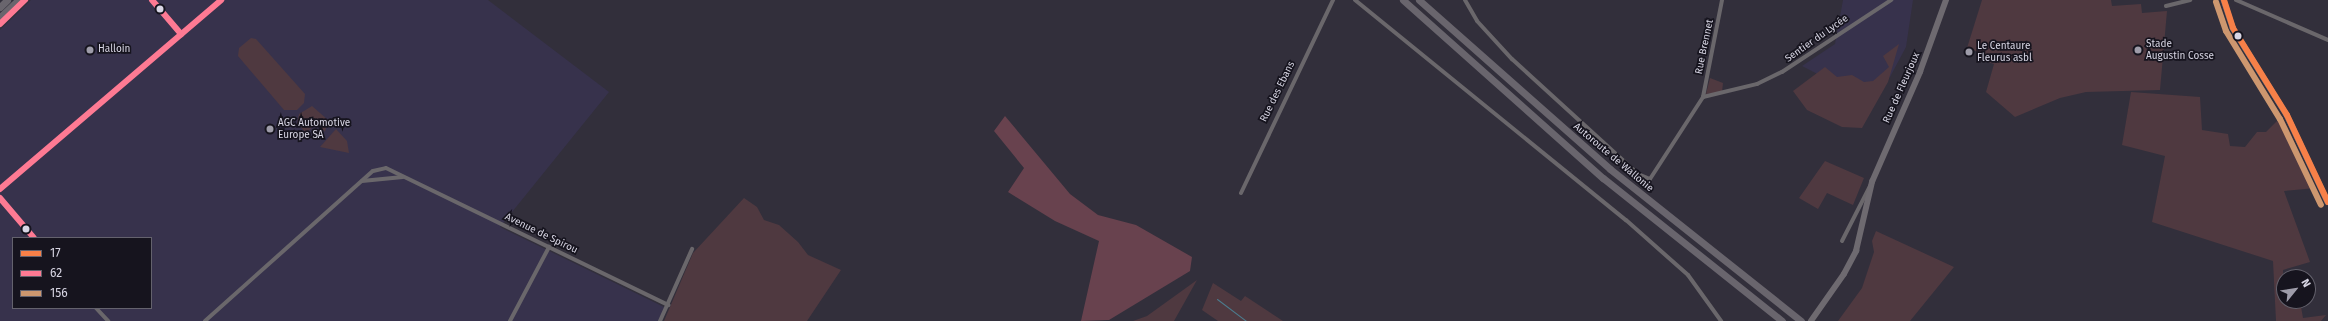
<!DOCTYPE html>
<html>
<head>
<meta charset="utf-8">
<style>
	body { margin:0 }
	#map { position:relative; width:2328px; height:321px; overflow:hidden; background:#322f3b; font-family:"Fira Sans",sans-serif }
	div>[style] { position:absolute }
	.built>* { inset:0; background:#37324c }
	.green>* { inset:0; background:#4f3940 }
	.forest>* { inset:0; background:#68424e }
	.stream>* { height:1px; margin:-0.5px; padding:0 0.5px; transform-origin:0.5px; border-radius:0.5px; background:#4c7b8d }
	.street>* { height:4px; margin:-2px; padding:0 2px; transform-origin:2px; border-radius:2px; background:#6a676b }
	.secondary>* { height:5.5px; margin:-2.75px; padding:0 2.75px; transform-origin:2.75px; border-radius:2.75px; background:#6e6a70 }
	.highway>* { height:7px; margin:-3.5px; padding:0 3.5px; transform-origin:3.5px; border-radius:3.5px; background:#69656d }
	.bus-1>* { height:6px; margin:-3px; padding:0 3px; transform-origin:3px; border-radius:3px; background:#f78048 }
	.bus-2>* { height:6px; margin:-3px; padding:0 3px; transform-origin:3px; border-radius:3px; background:#fe7a93 }
	.bus-3>* { height:6px; margin:-3px; padding:0 3px; transform-origin:3px; border-radius:3px; background:#cd976f }
	.dots>* { width:11px; height:11px; translate:-50% -50%; box-sizing:border-box; border:2px solid #16141e; border-radius:50% }
	span { translate:-50% -50%; white-space:nowrap; text-align:center; line-height:1.15; -webkit-text-stroke:3.5px #16141e; paint-order:stroke }
	.street-label { font-size:10px; color:#d8d6e4 }
	.poi-label { font-size:10px; color:#d8d6e4 }
	.left { translate:0 -50%; text-align:left }
	.legend { position:absolute; left:12px; top:237px; width:140px; height:72px; box-sizing:border-box; background:#16141e; border:1px solid #64626d; margin:0; padding:5px 7px; list-style:none; font-size:12px; color:#d8d6e4 }
	.legend li { display:flex; align-items:center; gap:8px; height:20px }
	.legend b { width:20px; border:1px solid #64626d }
	.north { position:absolute; left:2276px; top:269px; width:40px; height:40px; box-sizing:border-box; background:#16141e; border:1px solid #64626d; border-radius:50%; rotate:60deg; font-size:11px; font-weight:700; line-height:16px; text-align:center; color:#d8d6e4 }
	.north::after { content:''; display:block; margin:auto; width:14px; height:18px; background:#9e9ca9; clip-path:polygon(50% 0,100% 100%,50% 72%,0 100%) }
</style>
</head>
<body>
<div id="map">
	<div class="built">
		<div style="clip-path:polygon(evenodd,31px 0,488px 0,609px 92px,500px 227px,666px 308px,659px 321px,0 321px,0 30px,31px 0,13px 238px,151px 238px,151px 308px,13px 308px,13px 238px)"></div>
		<div style="clip-path:polygon(1843px 0,1913px 0,1906px 47px,1890px 77px,1865px 90px,1833px 82px,1802px 66px,1835px 44px)"></div>
	</div>
	<div class="green">
		<div style="clip-path:polygon(1982px 0,2111px 0,2112px 6px,2141px 4px,2142px 13px,2167px 11px,2160px 90px,2086px 92px,2060px 98px,2015px 117px,1986px 92px,1994px 64px,1982px 60px,1984px 54px,1967px 48px)"></div>
		<div style="clip-path:polygon(251px 38px,256px 39px,305px 94px,304px 103px,297px 110px,284px 110px,238px 56px,239px 48px)"></div>
		<div style="clip-path:polygon(1899px 44px,1888px 82px,1862px 128px,1842px 127px,1807px 110px,1793px 91px,1825px 67px,1837px 77px,1852px 75px,1864px 82px,1873px 81px,1889px 67px,1883px 56px)"></div>
		<div style="clip-path:polygon(1710px 78px,1723px 83px,1722px 92px,1706px 94px)"></div>
		<div style="clip-path:polygon(2131px 92px,2200px 97px,2202px 130px,2228px 134px,2230px 146px,2245px 147px,2257px 132px,2266px 132px,2282px 116px,2316px 188px,2284px 191px,2310px 262px,2283px 270px,2284px 301px,2300px 301px,2303px 318px,2326px 315px,2321px 321px,2276px 321px,2273px 261px,2152px 222px,2165px 156px,2122px 145px)"></div>
		<div style="clip-path:polygon(312px 106px,328px 120px,325px 132px,317px 123px,306px 133px,297px 123px,299px 114px)"></div>
		<div style="clip-path:polygon(336px 129px,347px 141px,349px 153px,320px 147px)"></div>
		<div style="clip-path:polygon(1825px 161px,1864px 178px,1853px 205px,1827px 193px,1818px 209px,1799px 198px)"></div>
		<div style="clip-path:polygon(744px 198px,757px 207px,764px 220px,779px 225px,798px 242px,808px 255px,841px 270px,807px 321px,664px 321px,693px 253px)"></div>
		<div style="clip-path:polygon(1876px 231px,1954px 267px,1910px 321px,1838px 321px,1862px 288px,1874px 252px,1872px 241px)"></div>
		<div style="clip-path:polygon(1197px 280px,1174px 321px,1133px 321px,1147px 316px)"></div>
		<div style="clip-path:polygon(1213px 283px,1241px 301px,1245px 296px,1283px 321px,1218px 321px,1202px 310px)"></div>
	</div>
	<div class="forest">
		<div style="clip-path:polygon(1005px 116px,1070px 194px,1098px 215px,1136px 225px,1192px 257px,1190px 271px,1109px 320px,1081px 321px,1099px 241px,1055px 221px,1008px 192px,1024px 168px,994px 131px)"></div>
	</div>
	<div class="stream">
		<div style="left:1217px;top:299px;width:36px;rotate:37deg"></div>
	</div>
	<div class="street">
		<div style="left:152px;top:0;width:45px;rotate:49.5deg"></div>
		<div style="left:1355px;top:0;width:349px;rotate:39.1deg"></div>
		<div style="left:1626px;top:220px;width:83px;rotate:41.6deg"></div>
		<div style="left:1688px;top:275px;width:57px;rotate:54.3deg"></div>
		<div style="left:1465px;top:0;width:24px;rotate:60deg"></div>
		<div style="left:1477px;top:21px;width:52px;rotate:47.4deg"></div>
		<div style="left:1512px;top:59px;width:171px;rotate:42.4deg"></div>
		<div style="left:1638px;top:174px;width:13px;rotate:23deg"></div>
		<div style="left:1650px;top:179px;width:98px;rotate:-57.1deg"></div>
		<div style="left:1703px;top:97px;width:99px;rotate:-78.9deg"></div>
		<div style="left:2236px;top:0;width:100px;rotate:23.5deg"></div>
		<div style="left:2166px;top:6px;width:25px;rotate:-14deg"></div>
		<div style="left:0;top:24px;width:35px;rotate:-44deg"></div>
		<div style="left:1703px;top:97px;width:56px;rotate:-13.5deg"></div>
		<div style="left:1757px;top:84px;width:28px;rotate:-26deg"></div>
		<div style="left:1782px;top:72px;width:131px;rotate:-33.4deg"></div>
		<div style="left:362px;top:181px;width:41px;rotate:-5.6deg"></div>
		<div style="left:0;top:189px;width:291px;rotate:-40.5deg"></div>
		<div style="left:1241px;top:193px;width:214px;rotate:-64.5deg"></div>
		<div style="left:0;top:198px;width:52px;rotate:49.6deg"></div>
		<div style="left:1842px;top:241px;width:66px;rotate:-63deg"></div>
		<div style="left:96px;top:308px;width:18px;rotate:47deg"></div>
		<div style="left:205px;top:321px;width:225px;rotate:-41.8deg"></div>
		<div style="left:373px;top:171px;width:13px;rotate:-13deg"></div>
		<div style="left:386px;top:168px;width:314px;rotate:25.9deg"></div>
		<div style="left:510px;top:321px;width:84px;rotate:-62.2deg"></div>
		<div style="left:660px;top:321px;width:79px;rotate:-66deg"></div>
	</div>
	<div class="secondary">
		<div style="left:2224px;top:0;width:29px;rotate:72deg"></div>
		<div style="left:2233px;top:28px;width:102px;rotate:58.2deg"></div>
		<div style="left:2287px;top:115px;width:96px;rotate:64.8deg"></div>
		<div style="left:1811px;top:321px;width:57px;rotate:-54.9deg"></div>
		<div style="left:1844px;top:274px;width:26px;rotate:-62deg"></div>
		<div style="left:1856px;top:251px;width:71px;rotate:-76.9deg"></div>
		<div style="left:1872px;top:182px;width:120px;rotate:-66.4deg"></div>
		<div style="left:1920px;top:72px;width:77px;rotate:-70.1deg"></div>
	</div>
	<div class="highway">
		<div style="left:1403px;top:0;width:268px;rotate:41.7deg"></div>
		<div style="left:1603px;top:178px;width:229px;rotate:38.6deg"></div>
		<div style="left:1419px;top:0;width:255px;rotate:41.5deg"></div>
		<div style="left:1610px;top:169px;width:244px;rotate:38.5deg"></div>
		<div style="left:0;top:7px;width:10px;rotate:-45deg"></div>
		<div style="left:0;top:17px;width:25px;rotate:-43deg"></div>
	</div>
	<div class="bus-1">
		<div style="left:2224px;top:0;width:29px;rotate:72deg"></div>
		<div style="left:2233px;top:28px;width:102px;rotate:58.2deg"></div>
		<div style="left:2287px;top:115px;width:96px;rotate:64.8deg"></div>
	</div>
	<div class="bus-2">
		<div style="left:152px;top:0;width:45px;rotate:49.5deg"></div>
		<div style="left:0;top:24px;width:35px;rotate:-44deg"></div>
		<div style="left:0;top:189px;width:291px;rotate:-40.5deg"></div>
		<div style="left:0;top:198px;width:52px;rotate:49.6deg"></div>
	</div>
	<div class="bus-3">
		<div style="left:2216px;top:2px;width:31px;rotate:71deg"></div>
		<div style="left:2226px;top:31px;width:103px;rotate:58.5deg"></div>
		<div style="left:2280px;top:119px;width:95px;rotate:64.5deg"></div>
	</div>
	<div class="dots">
		<div style="left:160px;top:9px;background:#d8d6e4"></div>
		<div style="left:2238px;top:36px;background:#d8d6e4"></div>
		<div style="left:90px;top:50px;background:#9e9ca9"></div>
		<div style="left:2138px;top:50px;background:#9e9ca9"></div>
		<div style="left:1969px;top:52px;background:#9e9ca9"></div>
		<div style="left:270px;top:129px;background:#9e9ca9"></div>
		<div style="left:26px;top:229px;background:#d8d6e4"></div>
	</div>
	<div class="street-label">
		<span style="left:1817px;top:39px;rotate:-35deg">Sentier du Lycée</span>
		<span style="left:1705px;top:47px;rotate:-78deg">Rue Brennet</span>
		<span style="left:1902px;top:88px;rotate:-66deg">Rue de Fleurjoux</span>
		<span style="left:1278px;top:92px;rotate:-64deg">Rue des Ebans</span>
		<span style="left:1613px;top:158px;rotate:40deg">Autoroute de Wallonie</span>
		<span style="left:541px;top:234px;rotate:26deg">Avenue de Spirou</span>
	</div>
	<div class="poi-label">
		<span class="left" style="left:2146px;top:50px">Stade<br>Augustin Cosse</span>
		<span class="left" style="left:1977px;top:52px">Le Centaure<br>Fleurus asbl</span>
		<span class="left" style="left:98px;top:50px">Halloin</span>
		<span class="left" style="left:278px;top:129px">AGC Automotive<br>Europe SA</span>
	</div>
	<ul class="legend">
	<li><b style="height:5px;background:#f78048"></b>17</li>
	<li><b style="height:5px;background:#fe7a93"></b>62</li>
	<li><b style="height:5px;background:#cd976f"></b>156</li>
	</ul>
	<div class="north">N</div>
</div>
</body>
</html>
